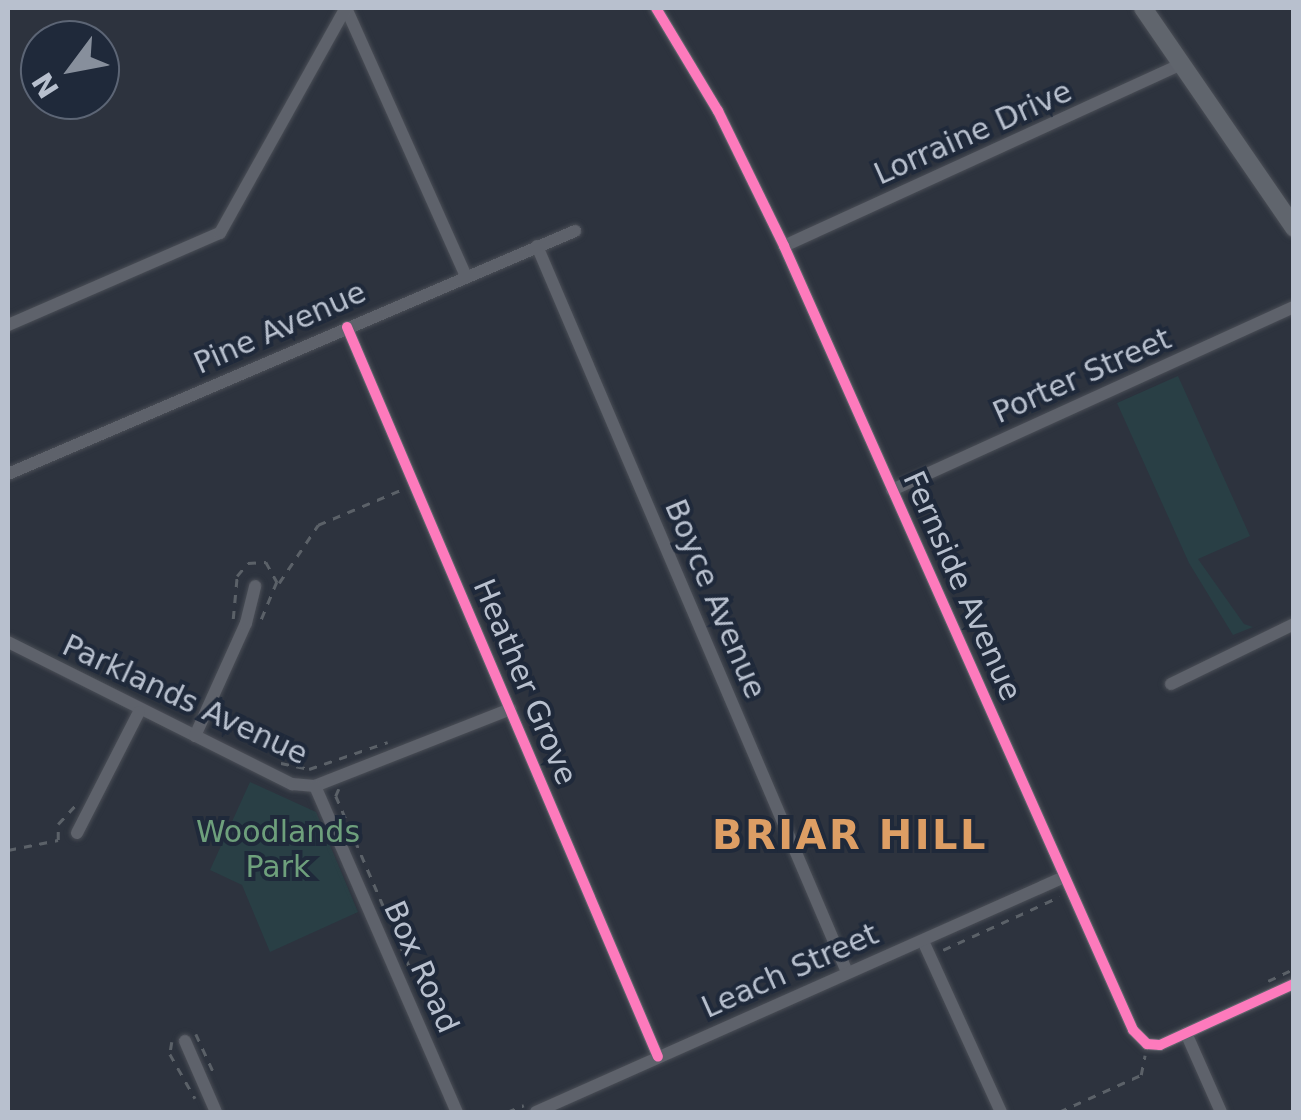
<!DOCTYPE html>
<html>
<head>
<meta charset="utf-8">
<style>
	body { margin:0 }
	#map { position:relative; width:1301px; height:1120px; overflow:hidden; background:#2d333e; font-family:"DejaVu Sans",sans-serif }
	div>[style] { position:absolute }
	.green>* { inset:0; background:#293f45 }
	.path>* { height:2.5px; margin-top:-1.25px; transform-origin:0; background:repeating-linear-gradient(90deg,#5b6168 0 8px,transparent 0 16px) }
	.roads { filter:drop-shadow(0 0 2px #4a4e56) drop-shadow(0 0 2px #4a4e56) }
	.minor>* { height:12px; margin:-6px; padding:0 6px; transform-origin:6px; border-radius:6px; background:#5e626b }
	.major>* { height:18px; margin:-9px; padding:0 9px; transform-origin:9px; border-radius:9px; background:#60656d }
	.cycleway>* { height:10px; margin:-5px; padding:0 5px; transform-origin:5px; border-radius:5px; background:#fd7abc }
	span { translate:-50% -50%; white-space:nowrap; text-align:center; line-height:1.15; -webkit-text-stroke:8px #1f293a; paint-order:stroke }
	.street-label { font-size:30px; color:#b8c0ce }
	.park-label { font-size:30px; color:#6ea07c }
	.district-label { font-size:40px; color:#dd9e64; font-weight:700; letter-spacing:2.5px }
	.frame { position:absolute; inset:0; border:10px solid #b8c0ce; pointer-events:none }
	.north { position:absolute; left:20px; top:20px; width:100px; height:100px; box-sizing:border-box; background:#1f293a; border:2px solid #5c6575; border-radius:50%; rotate:238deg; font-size:28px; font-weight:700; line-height:40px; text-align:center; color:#b8c0ce }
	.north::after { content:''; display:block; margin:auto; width:35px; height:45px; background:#878f9c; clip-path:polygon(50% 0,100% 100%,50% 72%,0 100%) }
</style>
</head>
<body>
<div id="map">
	<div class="green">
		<div style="clip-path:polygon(1178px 376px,1250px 536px,1198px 559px,1244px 624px,1253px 627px,1233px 635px,1189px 563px,1117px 403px)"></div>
		<div style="clip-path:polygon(250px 782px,316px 812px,358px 912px,270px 952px,242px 885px,210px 870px)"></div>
	</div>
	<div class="path">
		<div style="left:279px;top:583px;width:70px;rotate:-56.1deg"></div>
		<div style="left:318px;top:525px;width:92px;rotate:-23deg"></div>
		<div style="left:233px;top:619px;width:43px;rotate:-84.7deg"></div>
		<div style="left:237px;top:576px;width:17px;rotate:-50deg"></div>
		<div style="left:248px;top:563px;width:18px;rotate:-3deg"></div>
		<div style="left:266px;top:562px;width:23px;rotate:61deg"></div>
		<div style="left:277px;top:582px;width:44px;rotate:112.5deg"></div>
		<div style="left:281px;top:763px;width:29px;rotate:12deg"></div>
		<div style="left:309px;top:769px;width:83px;rotate:-18.9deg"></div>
		<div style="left:339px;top:789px;width:8px;rotate:113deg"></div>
		<div style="left:336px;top:796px;width:195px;rotate:66.7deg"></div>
		<div style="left:8px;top:850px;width:51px;rotate:-11.3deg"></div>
		<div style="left:58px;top:840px;width:16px;rotate:-90deg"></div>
		<div style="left:58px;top:824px;width:25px;rotate:-47deg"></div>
		<div style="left:943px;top:950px;width:128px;rotate:-24.6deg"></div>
		<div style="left:1268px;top:981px;width:29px;rotate:-25deg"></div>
		<div style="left:196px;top:1034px;width:41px;rotate:65.3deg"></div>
		<div style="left:172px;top:1042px;width:12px;rotate:99deg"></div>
		<div style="left:170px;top:1054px;width:51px;rotate:60.4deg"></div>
		<div style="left:507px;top:1112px;width:18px;rotate:-22deg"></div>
		<div style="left:1059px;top:1112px;width:90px;rotate:-24.3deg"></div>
		<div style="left:1141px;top:1075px;width:20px;rotate:-79deg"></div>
	</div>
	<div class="roads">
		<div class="minor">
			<div style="left:346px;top:8px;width:291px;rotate:65.9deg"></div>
			<div style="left:656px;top:8px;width:120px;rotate:59deg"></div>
			<div style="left:718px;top:111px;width:150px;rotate:63.9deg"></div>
			<div style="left:784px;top:246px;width:858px;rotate:66deg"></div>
			<div style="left:1133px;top:1030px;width:20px;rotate:45deg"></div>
			<div style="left:1147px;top:1044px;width:13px;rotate:4deg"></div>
			<div style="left:1160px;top:1045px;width:147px;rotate:-24.5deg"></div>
			<div style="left:537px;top:246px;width:789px;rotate:66.88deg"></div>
			<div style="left:784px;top:246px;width:437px;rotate:-24.6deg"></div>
			<div style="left:8px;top:325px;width:231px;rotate:-23.5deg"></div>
			<div style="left:220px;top:233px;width:258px;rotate:-60.8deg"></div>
			<div style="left:347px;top:327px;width:793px;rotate:66.92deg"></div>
			<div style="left:8px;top:474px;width:617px;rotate:-23.2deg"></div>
			<div style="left:892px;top:490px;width:442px;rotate:-24.5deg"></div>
			<div style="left:8px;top:642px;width:318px;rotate:26.6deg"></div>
			<div style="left:292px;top:784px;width:23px;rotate:5deg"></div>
			<div style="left:315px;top:786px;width:210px;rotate:-21.5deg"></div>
			<div style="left:1171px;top:684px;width:137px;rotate:-26deg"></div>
			<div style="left:195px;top:736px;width:124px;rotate:-65.7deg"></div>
			<div style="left:246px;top:623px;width:38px;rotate:-76deg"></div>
			<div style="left:315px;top:786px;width:356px;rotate:66.5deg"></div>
			<div style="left:77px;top:833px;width:136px;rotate:-62.9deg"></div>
			<div style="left:923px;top:941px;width:188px;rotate:65.5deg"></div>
			<div style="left:1186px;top:1033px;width:86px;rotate:66.1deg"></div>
			<div style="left:185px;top:1041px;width:77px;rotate:66.4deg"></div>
			<div style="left:536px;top:1112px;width:578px;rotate:-23.99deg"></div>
		</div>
		<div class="major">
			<div style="left:1143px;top:8px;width:267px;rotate:55.5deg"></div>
		</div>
	</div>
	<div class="cycleway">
		<div style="left:656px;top:8px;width:120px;rotate:59deg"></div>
		<div style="left:718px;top:111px;width:150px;rotate:63.9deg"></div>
		<div style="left:784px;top:246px;width:858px;rotate:66deg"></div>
		<div style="left:1133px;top:1030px;width:20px;rotate:45deg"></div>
		<div style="left:1147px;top:1044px;width:13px;rotate:4deg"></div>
		<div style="left:1160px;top:1045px;width:147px;rotate:-24.5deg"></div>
		<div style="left:347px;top:327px;width:793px;rotate:66.92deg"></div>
	</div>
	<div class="street-label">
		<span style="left:973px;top:133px;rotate:-24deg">Lorraine Drive</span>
		<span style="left:280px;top:328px;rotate:-24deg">Pine Avenue</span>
		<span style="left:1082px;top:376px;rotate:-24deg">Porter Street</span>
		<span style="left:962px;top:586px;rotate:66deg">Fernside Avenue</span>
		<span style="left:715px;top:599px;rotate:67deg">Boyce Avenue</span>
		<span style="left:525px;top:682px;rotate:67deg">Heather Grove</span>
		<span style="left:185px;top:700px;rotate:25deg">Parklands Avenue</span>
		<span style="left:421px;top:967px;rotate:66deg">Box Road</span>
		<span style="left:790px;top:971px;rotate:-24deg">Leach Street</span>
	</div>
	<div class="park-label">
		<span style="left:278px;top:849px">Woodlands<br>Park</span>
	</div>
	<div class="district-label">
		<span style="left:850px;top:835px">BRIAR HILL</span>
	</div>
	<div class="frame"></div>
	<div class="north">N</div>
</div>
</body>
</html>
